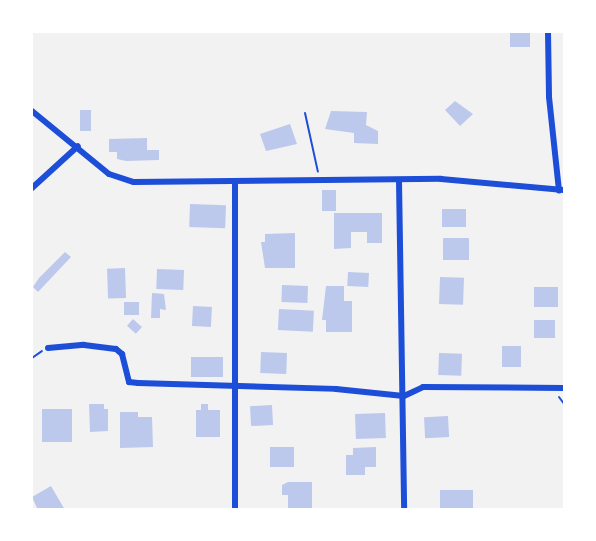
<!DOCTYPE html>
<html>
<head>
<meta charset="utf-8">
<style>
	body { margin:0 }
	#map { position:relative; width:596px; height:541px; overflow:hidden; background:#f2f2f2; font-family:Raleway,sans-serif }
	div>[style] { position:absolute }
	.building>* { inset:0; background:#bdc9ec; transform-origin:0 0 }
	.path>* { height:2px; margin:-1px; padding:0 1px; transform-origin:1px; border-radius:1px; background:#1d4ed8 }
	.minor>* { height:6px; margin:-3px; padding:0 3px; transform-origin:3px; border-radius:3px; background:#1d4ed8 }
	span { translate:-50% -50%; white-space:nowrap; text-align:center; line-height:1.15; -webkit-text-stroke:5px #fff; paint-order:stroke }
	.frame { position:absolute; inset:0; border:33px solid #fff; pointer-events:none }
</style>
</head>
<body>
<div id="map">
	<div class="building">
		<div style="left:510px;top:32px;width:20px;height:15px"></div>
		<div style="clip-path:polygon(455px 101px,473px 114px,460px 126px,445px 110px)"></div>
		<div style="left:91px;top:110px;width:21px;height:11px;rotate:90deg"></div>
		<div style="clip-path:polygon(331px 111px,367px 112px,366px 125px,378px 131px,378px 144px,354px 143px,354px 133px,325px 129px)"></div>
		<div style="clip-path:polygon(290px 124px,297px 144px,266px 151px,260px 134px)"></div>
		<div style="clip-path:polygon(147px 138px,147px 150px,159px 150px,159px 160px,126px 161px,117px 159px,117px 152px,109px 152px,109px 139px)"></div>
		<div style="left:322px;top:190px;width:14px;height:21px"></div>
		<div style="left:190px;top:204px;width:36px;height:23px;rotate:2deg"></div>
		<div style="left:442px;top:209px;width:24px;height:18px"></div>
		<div style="clip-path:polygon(334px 213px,382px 213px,382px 243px,367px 243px,367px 232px,351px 232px,351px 248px,334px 249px)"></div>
		<div style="clip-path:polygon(295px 233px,295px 268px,265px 268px,261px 242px,265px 242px,265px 234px)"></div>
		<div style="left:443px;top:238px;width:26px;height:22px"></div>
		<div style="clip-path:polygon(65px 252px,71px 257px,38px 292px,33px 287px,39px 278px)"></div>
		<div style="left:125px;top:268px;width:30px;height:18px;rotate:88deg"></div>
		<div style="left:157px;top:269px;width:27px;height:20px;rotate:2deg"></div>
		<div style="left:348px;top:272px;width:21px;height:14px;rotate:3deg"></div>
		<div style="left:440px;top:277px;width:24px;height:27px;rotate:2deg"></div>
		<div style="left:282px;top:285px;width:26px;height:17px;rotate:2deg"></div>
		<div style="clip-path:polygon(326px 286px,344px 286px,344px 301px,352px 301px,352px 332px,326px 332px,326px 320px,322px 320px)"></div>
		<div style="left:534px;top:287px;width:24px;height:20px"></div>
		<div style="clip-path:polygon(152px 293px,164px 294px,166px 310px,160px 309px,160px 318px,151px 318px)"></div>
		<div style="left:124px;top:302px;width:15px;height:13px"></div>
		<div style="left:193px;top:306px;width:19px;height:20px;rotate:3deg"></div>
		<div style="left:279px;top:309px;width:35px;height:21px;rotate:3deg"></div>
		<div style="left:133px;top:319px;width:12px;height:9px;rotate:42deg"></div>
		<div style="left:534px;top:320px;width:21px;height:18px"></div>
		<div style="left:502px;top:346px;width:19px;height:21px"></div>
		<div style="left:261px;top:352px;width:26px;height:21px;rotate:2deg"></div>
		<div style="left:439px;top:353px;width:23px;height:22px;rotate:2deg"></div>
		<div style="left:191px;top:357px;width:32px;height:20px"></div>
		<div style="clip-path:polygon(89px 404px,104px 404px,104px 409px,108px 409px,108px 431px,90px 432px)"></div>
		<div style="clip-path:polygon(201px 404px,208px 404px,208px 410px,220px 410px,220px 437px,196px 437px,196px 410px,201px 410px)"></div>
		<div style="left:272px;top:405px;width:20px;height:22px;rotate:87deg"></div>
		<div style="left:42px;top:409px;width:30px;height:33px"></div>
		<div style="clip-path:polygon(120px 412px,138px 412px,138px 417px,152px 417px,153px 447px,120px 448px)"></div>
		<div style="left:385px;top:413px;width:25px;height:30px;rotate:88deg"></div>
		<div style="left:448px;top:416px;width:21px;height:24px;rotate:87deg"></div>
		<div style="left:270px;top:447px;width:24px;height:20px"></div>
		<div style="clip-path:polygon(376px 447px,376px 467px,365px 467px,365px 475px,346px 475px,346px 455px,353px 455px,353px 448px)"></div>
		<div style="clip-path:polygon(288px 482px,312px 482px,312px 510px,288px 510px,288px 495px,282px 495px,282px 485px)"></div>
		<div style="clip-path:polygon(51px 486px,65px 510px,38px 510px,32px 497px)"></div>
		<div style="left:440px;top:490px;width:33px;height:20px"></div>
	</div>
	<div class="path">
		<div style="left:305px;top:113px;width:60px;rotate:77.6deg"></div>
		<div style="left:32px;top:358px;width:12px;rotate:-35deg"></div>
		<div style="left:559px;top:397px;width:9px;rotate:54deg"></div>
	</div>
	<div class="minor">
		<div style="left:548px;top:32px;width:65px;rotate:89.1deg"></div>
		<div style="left:549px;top:97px;width:94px;rotate:83.9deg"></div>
		<div style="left:32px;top:111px;width:99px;rotate:39.3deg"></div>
		<div style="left:109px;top:174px;width:26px;rotate:18deg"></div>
		<div style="left:134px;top:182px;width:307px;rotate:-0.6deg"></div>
		<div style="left:441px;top:179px;width:123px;rotate:5.1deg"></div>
		<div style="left:399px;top:181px;width:329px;rotate:89.1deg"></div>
		<div style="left:235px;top:182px;width:328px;rotate:90deg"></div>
		<div style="left:32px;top:188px;width:62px;rotate:-42.4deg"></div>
		<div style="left:48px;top:348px;width:36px;rotate:-5deg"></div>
		<div style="left:84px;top:345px;width:32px;rotate:7deg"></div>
		<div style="left:116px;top:349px;width:8px;rotate:40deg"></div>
		<div style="left:122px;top:354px;width:29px;rotate:76deg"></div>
		<div style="left:129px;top:382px;width:9px;rotate:6deg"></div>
		<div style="left:138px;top:383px;width:198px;rotate:1.7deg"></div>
		<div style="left:336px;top:389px;width:68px;rotate:5.9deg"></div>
		<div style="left:404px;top:396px;width:21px;rotate:-25deg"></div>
		<div style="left:423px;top:387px;width:141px;rotate:0.4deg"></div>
	</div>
	<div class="frame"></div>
</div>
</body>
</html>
